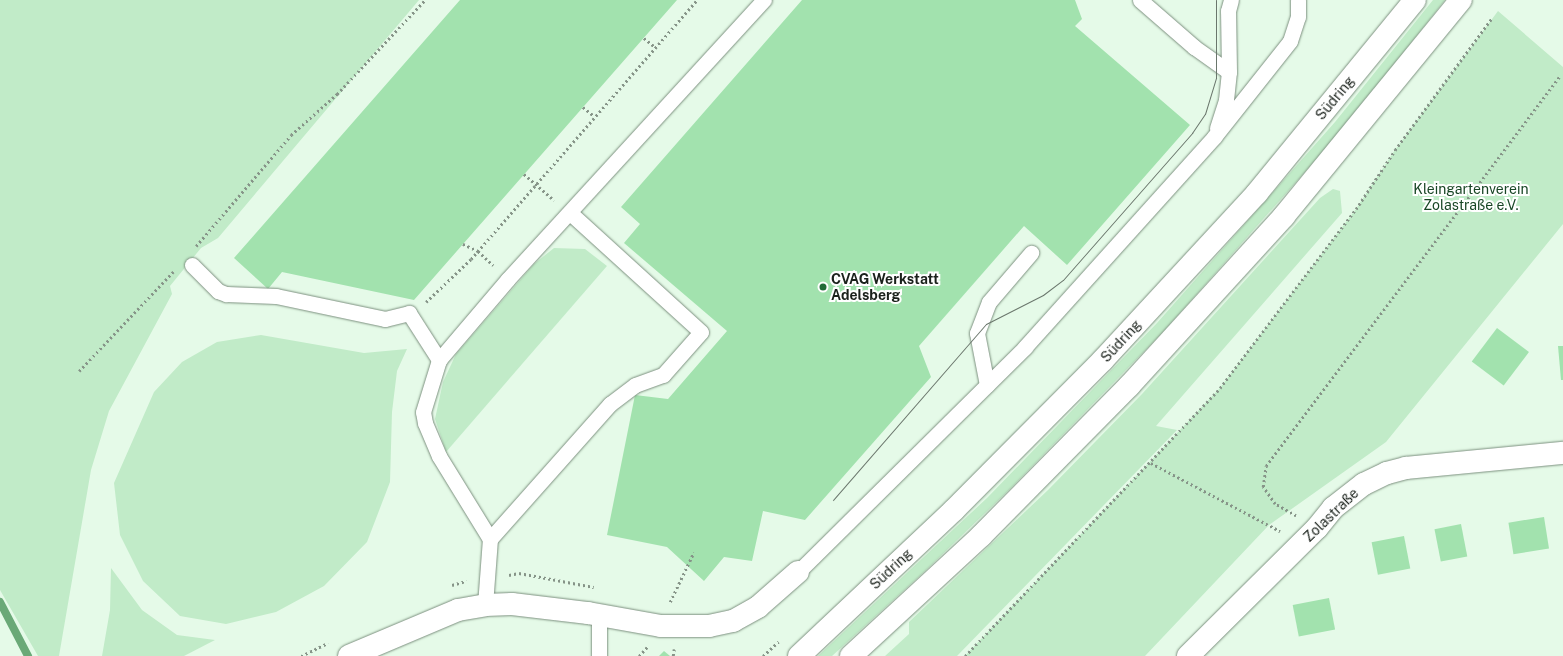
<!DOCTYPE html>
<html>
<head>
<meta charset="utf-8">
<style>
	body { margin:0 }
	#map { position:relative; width:1563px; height:656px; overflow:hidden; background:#e5fae8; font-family:"Public Sans",sans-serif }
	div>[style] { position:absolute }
	.green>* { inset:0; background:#c1ebc8 }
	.stream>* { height:8px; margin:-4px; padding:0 4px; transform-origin:4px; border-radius:4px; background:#6aa977 }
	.building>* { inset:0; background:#a2e2ae; transform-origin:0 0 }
	.path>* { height:2.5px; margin-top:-1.25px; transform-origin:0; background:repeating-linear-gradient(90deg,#869488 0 2px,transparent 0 5px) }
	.roads { filter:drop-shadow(0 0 1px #7c907f) drop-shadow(0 0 1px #7c907f) }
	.lane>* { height:15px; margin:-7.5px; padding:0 7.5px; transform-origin:7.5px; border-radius:7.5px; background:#fff }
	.street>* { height:22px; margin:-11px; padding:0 11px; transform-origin:11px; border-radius:11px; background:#fff }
	.primary>* { height:22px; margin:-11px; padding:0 11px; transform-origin:11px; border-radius:11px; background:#fff }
	.tram>* { height:1px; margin:-0.5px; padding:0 0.5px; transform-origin:0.5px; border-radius:0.5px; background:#6a766c }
	.dots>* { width:11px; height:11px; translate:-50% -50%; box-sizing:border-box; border:2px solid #fff; border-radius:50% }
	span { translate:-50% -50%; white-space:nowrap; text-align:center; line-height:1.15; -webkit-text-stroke:4px #fff; paint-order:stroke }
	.street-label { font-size:14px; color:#1a211b }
	.park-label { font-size:14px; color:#184625 }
	.poi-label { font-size:14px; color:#1a211b; font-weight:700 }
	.left { translate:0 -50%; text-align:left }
</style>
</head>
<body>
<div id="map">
	<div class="green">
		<div style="clip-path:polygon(0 0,419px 0,218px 238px,201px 248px,170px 286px,172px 294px,109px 411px,91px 470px,59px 656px,38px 656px,0 590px)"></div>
		<div style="clip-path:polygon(1433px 0,1445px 0,1343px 129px,1164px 331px,1010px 489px,924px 572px,832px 656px,818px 656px,987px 498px,1157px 323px,1335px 122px)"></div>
		<div style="clip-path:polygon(1498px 11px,1563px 67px,1563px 224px,1386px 442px,1269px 525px,1145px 656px,965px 656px,1220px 388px,1356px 209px,1395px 150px)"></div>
		<div style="clip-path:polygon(1333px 189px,1340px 191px,1342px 213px,1156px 426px,1177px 430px,957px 656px,885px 656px,909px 634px,909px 622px,1048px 490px,1142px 394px,1320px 198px)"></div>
		<div style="clip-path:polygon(554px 248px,585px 249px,607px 266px,446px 452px,435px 419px,443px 382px,456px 354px,534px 264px)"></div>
		<div style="clip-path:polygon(261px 335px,364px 353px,407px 349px,397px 371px,392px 412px,390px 482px,367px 542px,324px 586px,276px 612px,226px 624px,180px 616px,143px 581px,120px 535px,114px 483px,154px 392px,182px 362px,217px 342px)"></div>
		<div style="clip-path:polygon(111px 568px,142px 610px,177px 635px,215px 640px,184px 656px,102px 656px,110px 610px)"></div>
	</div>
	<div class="stream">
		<div style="left:0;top:602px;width:61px;rotate:62.6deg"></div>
	</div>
	<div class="building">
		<div style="clip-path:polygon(460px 0,677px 0,414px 300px,282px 272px,268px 289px,234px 258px)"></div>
		<div style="clip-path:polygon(802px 0,1075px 0,1082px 19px,1075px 26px,1190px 125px,1067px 265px,1024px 226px,919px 346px,931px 377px,805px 520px,763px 511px,752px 561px,724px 557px,704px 581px,667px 547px,607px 535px,635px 395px,668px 399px,727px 331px,624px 243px,640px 224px,621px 207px)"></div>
		<div style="left:1497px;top:328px;width:40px;height:42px;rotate:37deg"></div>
		<div style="clip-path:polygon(1558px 346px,1563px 346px,1563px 380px,1561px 380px)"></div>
		<div style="left:1544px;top:517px;width:32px;height:36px;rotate:81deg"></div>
		<div style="left:1461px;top:524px;width:33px;height:27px;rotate:79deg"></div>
		<div style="left:1404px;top:536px;width:33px;height:33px;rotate:79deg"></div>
		<div style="left:1329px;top:598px;width:32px;height:37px;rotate:79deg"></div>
		<div style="clip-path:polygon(664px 651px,670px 656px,659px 656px)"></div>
	</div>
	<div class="path">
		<div style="left:644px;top:38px;width:14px;rotate:39deg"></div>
		<div style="left:583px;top:107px;width:14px;rotate:39deg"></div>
		<div style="left:524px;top:174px;width:40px;rotate:41deg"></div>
		<div style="left:463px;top:244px;width:17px;rotate:25deg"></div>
		<div style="left:478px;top:251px;width:21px;rotate:43deg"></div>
		<div style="left:196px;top:246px;width:146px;rotate:-49.4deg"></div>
		<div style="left:291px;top:135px;width:62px;rotate:-41.7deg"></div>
		<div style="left:337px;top:94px;width:129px;rotate:-46.9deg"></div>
		<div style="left:426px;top:302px;width:62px;rotate:-43.7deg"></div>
		<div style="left:471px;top:259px;width:344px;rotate:-48.9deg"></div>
		<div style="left:79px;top:371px;width:137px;rotate:-46.5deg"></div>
		<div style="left:1151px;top:463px;width:146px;rotate:27.8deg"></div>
		<div style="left:1296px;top:516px;width:24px;rotate:-150deg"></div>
		<div style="left:1275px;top:504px;width:21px;rotate:-125deg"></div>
		<div style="left:1263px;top:487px;width:21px;rotate:-82deg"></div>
		<div style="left:1266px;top:466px;width:487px;rotate:-53deg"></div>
		<div style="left:509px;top:575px;width:10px;rotate:-11deg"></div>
		<div style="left:519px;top:573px;width:76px;rotate:10.6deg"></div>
		<div style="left:452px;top:585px;width:15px;rotate:-16deg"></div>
		<div style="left:670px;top:602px;width:55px;rotate:-64.4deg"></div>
		<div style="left:301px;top:656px;width:30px;rotate:-26deg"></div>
		<div style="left:639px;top:656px;width:12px;rotate:-48deg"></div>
		<div style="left:673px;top:656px;width:7px;rotate:-82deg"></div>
		<div style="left:763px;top:656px;width:21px;rotate:-43deg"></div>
		<div style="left:965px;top:656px;width:370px;rotate:-46.4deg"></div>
		<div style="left:1220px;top:388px;width:225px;rotate:-52.8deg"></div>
		<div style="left:1356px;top:209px;width:71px;rotate:-56.5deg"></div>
		<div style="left:1395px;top:150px;width:164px;rotate:-53.7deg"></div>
	</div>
	<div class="roads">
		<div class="lane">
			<div style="left:1140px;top:0;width:72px;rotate:41deg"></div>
			<div style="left:1194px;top:47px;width:43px;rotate:35.5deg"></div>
			<div style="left:1217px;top:128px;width:29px;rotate:-72deg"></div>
			<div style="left:1226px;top:100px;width:28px;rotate:-84deg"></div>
			<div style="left:1229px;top:72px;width:61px;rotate:-90.9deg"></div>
			<div style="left:1228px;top:11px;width:11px;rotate:-75deg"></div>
			<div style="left:192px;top:265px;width:37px;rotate:45deg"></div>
			<div style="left:218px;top:291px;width:9px;rotate:21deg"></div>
			<div style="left:226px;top:294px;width:50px;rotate:2.3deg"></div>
			<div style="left:276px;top:296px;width:111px;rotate:11.9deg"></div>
			<div style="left:385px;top:319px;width:25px;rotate:-14deg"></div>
			<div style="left:409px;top:313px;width:56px;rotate:57.4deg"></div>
			<div style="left:987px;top:385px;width:53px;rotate:-100.9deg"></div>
			<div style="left:977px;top:333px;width:33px;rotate:-69deg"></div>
			<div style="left:989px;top:302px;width:65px;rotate:-49.4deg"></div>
			<div style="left:490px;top:539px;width:97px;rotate:-121.6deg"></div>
			<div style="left:439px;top:456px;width:36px;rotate:-113deg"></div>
			<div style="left:425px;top:423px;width:11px;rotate:-100deg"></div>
			<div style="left:423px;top:412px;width:54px;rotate:-72.9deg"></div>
			<div style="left:439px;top:360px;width:106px;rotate:-49.6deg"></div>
			<div style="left:508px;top:279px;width:379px;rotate:-47.5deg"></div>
			<div style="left:798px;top:572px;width:320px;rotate:-44.7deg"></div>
			<div style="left:1025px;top:347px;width:283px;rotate:-48deg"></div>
			<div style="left:1214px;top:137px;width:122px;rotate:-51.6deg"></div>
			<div style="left:1290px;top:41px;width:25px;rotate:-72deg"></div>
			<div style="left:1298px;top:17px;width:17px;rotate:-90deg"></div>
			<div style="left:485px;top:605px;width:66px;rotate:-85.7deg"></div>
			<div style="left:490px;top:539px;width:181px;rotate:-48.4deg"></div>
			<div style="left:610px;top:404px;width:31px;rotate:-37deg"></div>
			<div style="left:635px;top:385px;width:30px;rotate:-20deg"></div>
			<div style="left:663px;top:375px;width:57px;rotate:-48.5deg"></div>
			<div style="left:701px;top:332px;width:177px;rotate:-137.7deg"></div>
			<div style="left:599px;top:656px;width:41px;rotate:-90deg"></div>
		</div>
		<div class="street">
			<div style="left:349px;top:656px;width:118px;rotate:-22.9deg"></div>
			<div style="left:458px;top:610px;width:27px;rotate:-10deg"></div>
			<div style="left:485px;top:605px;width:27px;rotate:-2deg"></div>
			<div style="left:512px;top:604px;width:77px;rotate:6.8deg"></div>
			<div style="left:588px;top:613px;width:74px;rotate:10.1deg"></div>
			<div style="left:661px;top:626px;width:48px"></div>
			<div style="left:709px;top:626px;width:25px;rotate:-12deg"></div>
			<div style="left:733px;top:621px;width:29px;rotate:-29deg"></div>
			<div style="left:758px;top:607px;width:53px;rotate:-41.2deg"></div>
			<div style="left:1188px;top:656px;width:182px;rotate:-44.8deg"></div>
			<div style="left:1317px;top:528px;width:26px;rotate:-51deg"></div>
			<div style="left:1333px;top:508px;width:39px;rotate:-38deg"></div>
			<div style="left:1364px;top:484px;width:25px;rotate:-26deg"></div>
			<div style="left:1387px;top:473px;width:20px;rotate:-15deg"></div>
			<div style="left:1406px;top:468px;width:158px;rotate:-5.5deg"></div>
		</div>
		<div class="primary">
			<div style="left:799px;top:656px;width:213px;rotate:-43.3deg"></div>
			<div style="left:954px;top:510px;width:211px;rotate:-45.2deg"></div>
			<div style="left:1103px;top:360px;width:227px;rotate:-47.3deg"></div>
			<div style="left:1257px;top:193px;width:249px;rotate:-50.7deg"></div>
			<div style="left:851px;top:656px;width:177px;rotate:-42.7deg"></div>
			<div style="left:981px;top:536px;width:211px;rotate:-45.4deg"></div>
			<div style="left:1129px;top:386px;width:230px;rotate:-47.6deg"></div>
			<div style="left:1284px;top:216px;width:279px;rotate:-50.7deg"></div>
		</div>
	</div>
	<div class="tram">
		<div style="left:833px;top:500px;width:233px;rotate:-49deg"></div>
		<div style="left:986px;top:324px;width:64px;rotate:-27deg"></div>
		<div style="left:1043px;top:295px;width:25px;rotate:-37deg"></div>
		<div style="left:1063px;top:280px;width:196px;rotate:-48.7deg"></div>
		<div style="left:1192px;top:133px;width:23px;rotate:-56deg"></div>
		<div style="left:1205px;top:114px;width:38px;rotate:-73deg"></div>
		<div style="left:1216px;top:78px;width:78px;rotate:-90deg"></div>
	</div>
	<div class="dots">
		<div style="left:823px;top:287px;background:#216a37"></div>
	</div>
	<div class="street-label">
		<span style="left:1335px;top:98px;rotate:-50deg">Südring</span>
		<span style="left:1121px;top:341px;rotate:-47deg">Südring</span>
		<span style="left:1331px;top:515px;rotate:-44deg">Zolastraße</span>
		<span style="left:891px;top:569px;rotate:-43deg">Südring</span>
	</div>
	<div class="park-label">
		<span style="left:1471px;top:197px">Kleingartenverein<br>Zolastraße e.V.</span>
	</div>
	<div class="poi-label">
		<span class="left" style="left:831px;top:287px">CVAG Werkstatt<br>Adelsberg</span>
	</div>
</div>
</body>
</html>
